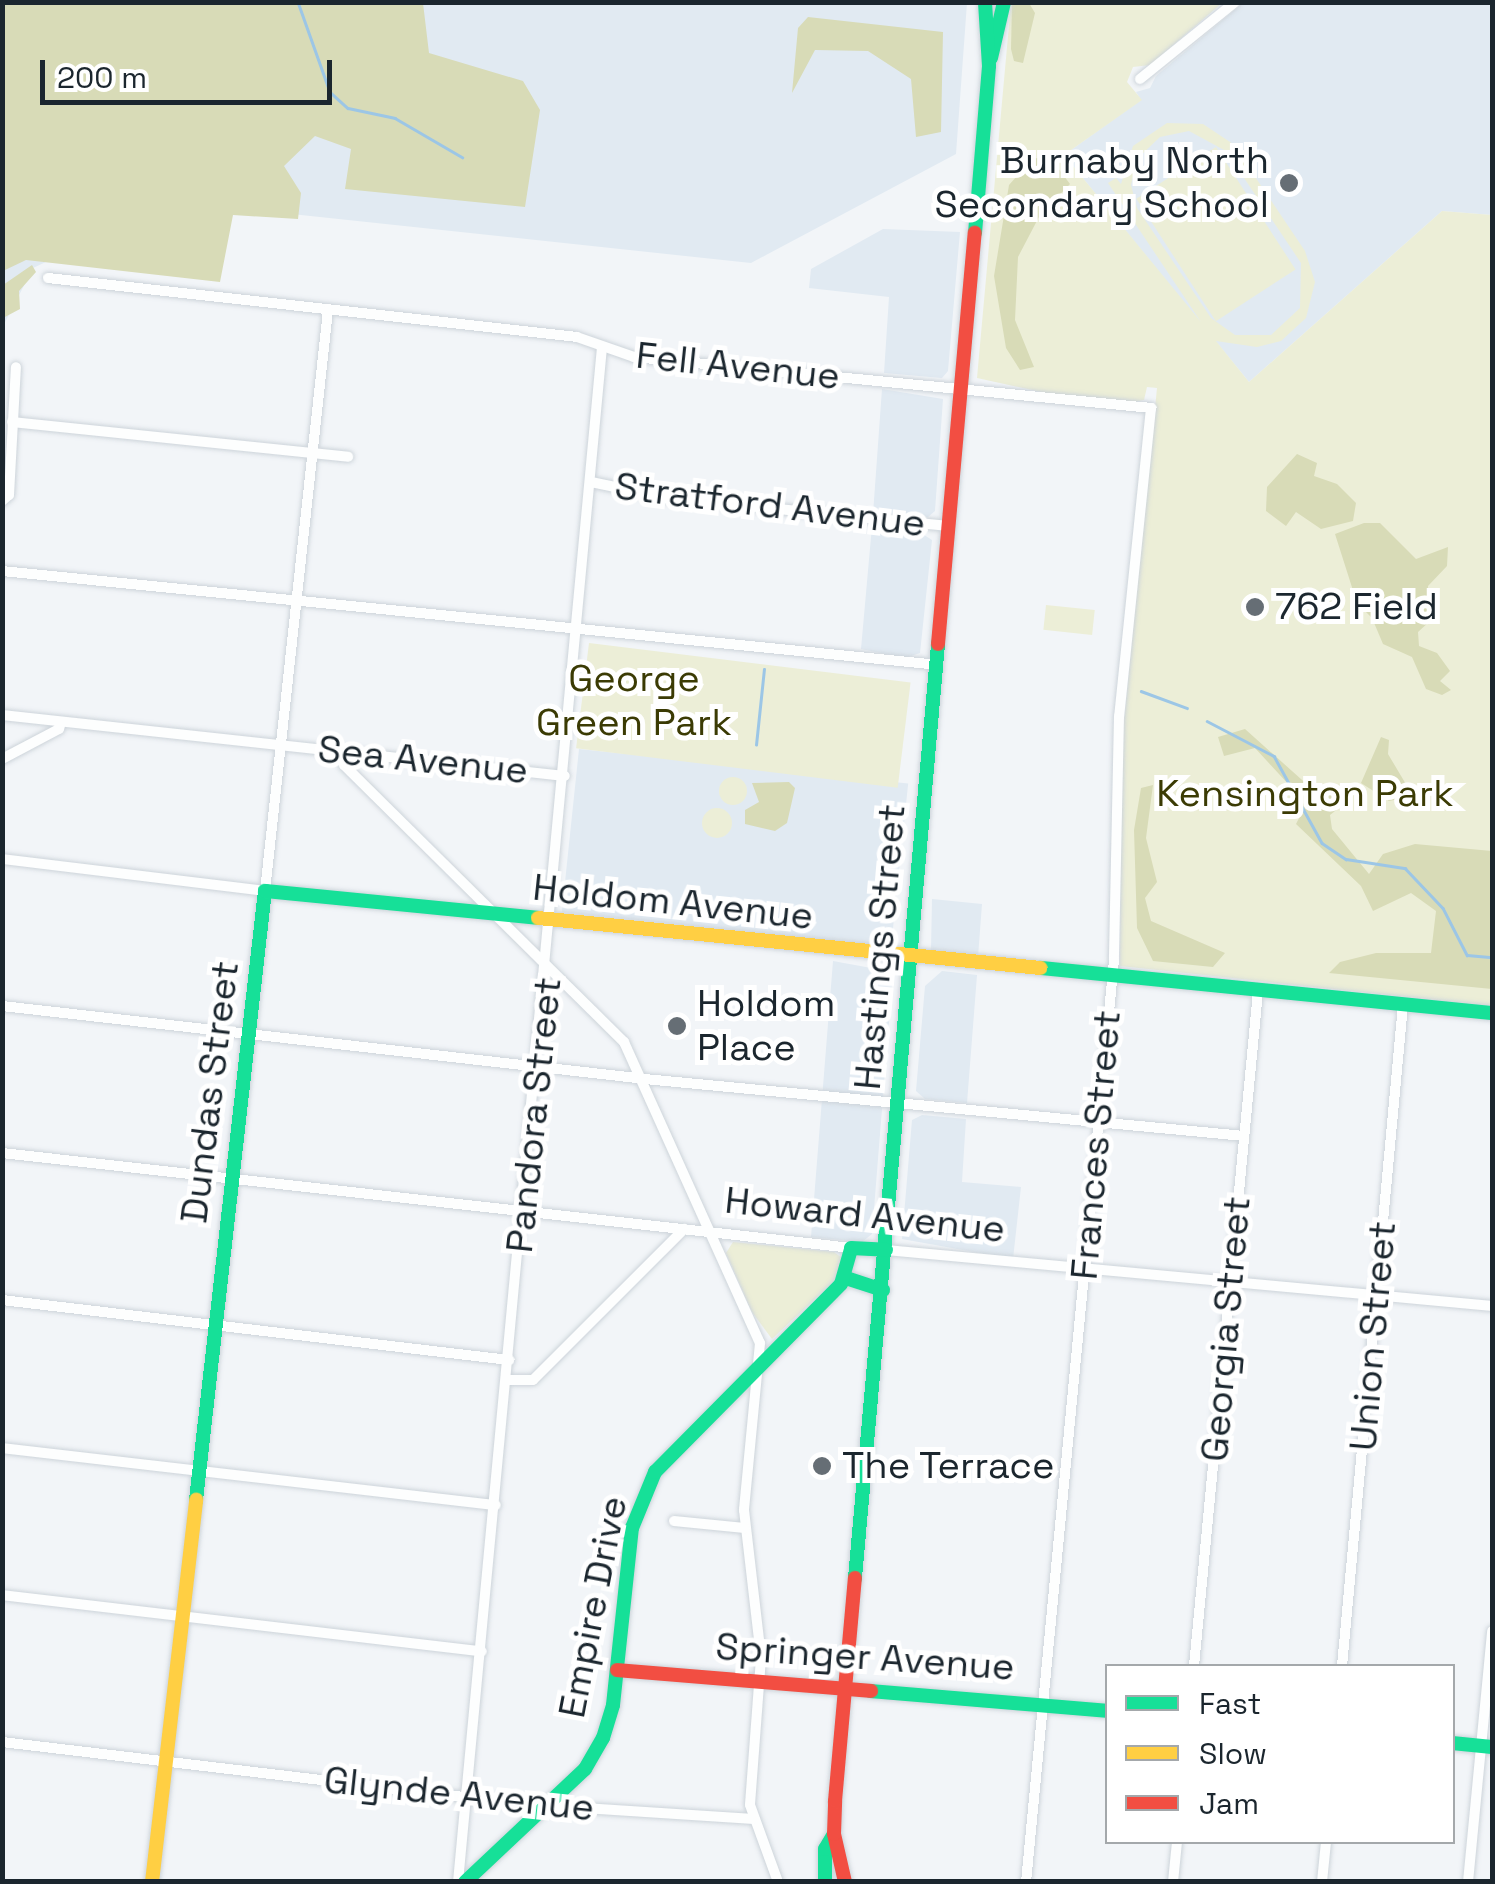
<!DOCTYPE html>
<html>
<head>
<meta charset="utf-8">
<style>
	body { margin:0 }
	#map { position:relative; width:1495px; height:1884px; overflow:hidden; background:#f2f5f8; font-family:"Space Grotesk",sans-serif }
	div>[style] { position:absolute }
	.built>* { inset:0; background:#e1eaf2; transform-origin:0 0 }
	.green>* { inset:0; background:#eceed7; transform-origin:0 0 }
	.round { border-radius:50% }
	.forest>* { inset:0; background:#d8dbb7 }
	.stream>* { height:2.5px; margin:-1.25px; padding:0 1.25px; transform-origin:1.25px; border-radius:1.25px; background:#9cc6e6 }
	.roads { filter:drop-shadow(0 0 2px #cdd4da) drop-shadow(0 0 2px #cdd4da) }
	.street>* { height:10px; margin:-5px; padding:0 5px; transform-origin:5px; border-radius:5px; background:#fdfefe }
	.fast>* { height:14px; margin:-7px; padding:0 7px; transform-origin:7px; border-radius:7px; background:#16e098 }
	.slow>* { height:14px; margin:-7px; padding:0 7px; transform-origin:7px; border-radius:7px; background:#ffcf43 }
	.jam>* { height:14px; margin:-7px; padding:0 7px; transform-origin:7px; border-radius:7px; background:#f24e42 }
	.dots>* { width:28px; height:28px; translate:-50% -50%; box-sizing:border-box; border:5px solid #fff; border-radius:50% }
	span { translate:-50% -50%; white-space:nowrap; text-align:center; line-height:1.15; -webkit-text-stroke:10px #fff; paint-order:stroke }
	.poi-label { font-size:38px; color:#1b262e }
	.right { translate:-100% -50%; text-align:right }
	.left { translate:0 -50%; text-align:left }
	.street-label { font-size:38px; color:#1b262e }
	.park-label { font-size:38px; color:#3b3b04 }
	.frame { position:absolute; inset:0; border:5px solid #1b262e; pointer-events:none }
	.legend { position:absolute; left:1105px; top:1664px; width:350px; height:180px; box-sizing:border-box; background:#fff; border:2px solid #a4a8ab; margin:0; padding:12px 18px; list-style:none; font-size:30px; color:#1b262e }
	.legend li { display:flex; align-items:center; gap:20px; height:50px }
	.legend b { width:50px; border:2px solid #a4a8ab }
	.scale { position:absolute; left:40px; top:60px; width:292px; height:45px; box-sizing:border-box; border:5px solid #1b262e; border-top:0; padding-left:12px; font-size:30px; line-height:35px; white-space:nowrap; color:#1b262e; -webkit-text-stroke:8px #fff; paint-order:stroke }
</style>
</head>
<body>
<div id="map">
	<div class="built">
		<div style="clip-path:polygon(3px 3px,967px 3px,956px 154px,751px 263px,216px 206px,110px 232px,33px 268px,3px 326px)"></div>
		<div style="clip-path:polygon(1243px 3px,1492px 3px,1492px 215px,1442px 211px,1249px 382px,1064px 155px,1141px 100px,1136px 92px,1150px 88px,1156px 76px)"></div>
		<div style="clip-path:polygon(883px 229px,960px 232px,948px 371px,942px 378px,884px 373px,889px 297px,809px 288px,811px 269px)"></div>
		<div style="clip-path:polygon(882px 389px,943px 399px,935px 511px,928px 517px,873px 514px)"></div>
		<div style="clip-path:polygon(872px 526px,918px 531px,932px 540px,920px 653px,905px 658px,861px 649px)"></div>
		<div style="left:579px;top:749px;width:331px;height:164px;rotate:6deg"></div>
		<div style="clip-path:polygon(932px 899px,982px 904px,978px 957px,931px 950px)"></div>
		<div style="clip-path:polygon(833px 961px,893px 972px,872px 1234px,862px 1242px,811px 1237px)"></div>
		<div style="clip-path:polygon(942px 971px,977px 975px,967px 1103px,925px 1099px,916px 1091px,925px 986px)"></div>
		<div style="clip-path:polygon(922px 1115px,966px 1119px,962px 1182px,1021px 1187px,1013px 1259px,902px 1239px,912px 1120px)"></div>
	</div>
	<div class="green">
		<div style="clip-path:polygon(evenodd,1011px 3px,1222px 3px,1150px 65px,1133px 67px,1127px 82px,1142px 100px,1064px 155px,1201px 322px,1108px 183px,1116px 178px,1121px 184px,1133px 146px,1167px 123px,1203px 124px,1233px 144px,1305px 251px,1315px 282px,1306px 318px,1281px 341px,1257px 347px,1216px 341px,1249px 382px,1442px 211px,1492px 215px,1492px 1006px,1120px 966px,1121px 752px,1157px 388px,1147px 387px,1144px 400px,1133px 402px,1046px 393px,977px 378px,1011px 3px,1189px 131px,1226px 151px,1301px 263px,1300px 308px,1271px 335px,1235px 335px,1211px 318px,1137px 208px,1131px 185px,1137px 159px,1160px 137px,1189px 131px)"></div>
		<div style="left:1216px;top:147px;width:146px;height:95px;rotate:57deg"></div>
		<div style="left:1046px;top:605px;width:49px;height:25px;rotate:6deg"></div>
		<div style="left:589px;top:643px;width:324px;height:106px;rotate:7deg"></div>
		<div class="round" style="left:719px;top:777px;width:28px;height:28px"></div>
		<div class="round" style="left:702px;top:808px;width:30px;height:30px"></div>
		<div style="clip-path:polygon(733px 1242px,834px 1252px,842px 1258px,836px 1279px,772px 1339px,752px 1312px,726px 1253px)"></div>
	</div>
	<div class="forest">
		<div style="clip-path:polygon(3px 2px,423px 3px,429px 53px,523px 81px,540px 110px,525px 207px,345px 189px,351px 149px,315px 136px,284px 166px,301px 193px,298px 219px,233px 215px,220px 282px,26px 260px,3px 271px)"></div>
		<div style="clip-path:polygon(1012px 3px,1029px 3px,1035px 13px,1023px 63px,1014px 61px,1011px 49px)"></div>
		<div style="clip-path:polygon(808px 17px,943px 32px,941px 132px,916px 137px,911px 79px,868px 51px,815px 50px,792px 93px,798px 28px)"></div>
		<div style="clip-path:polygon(1049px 156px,1070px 184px,1040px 215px,1018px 257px,1015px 320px,1034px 367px,1020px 370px,1006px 348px,994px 276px,1009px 185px,1032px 159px)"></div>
		<div style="clip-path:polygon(32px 265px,36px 272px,19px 291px,20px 309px,3px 318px,3px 285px)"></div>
		<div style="clip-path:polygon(1297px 454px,1317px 463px,1314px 476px,1337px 484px,1356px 503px,1353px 521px,1321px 529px,1296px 512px,1286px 526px,1266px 511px,1267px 487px)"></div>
		<div style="clip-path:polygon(1364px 523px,1380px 523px,1416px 559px,1448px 547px,1447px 566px,1428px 586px,1429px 622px,1418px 632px,1419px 646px,1437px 653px,1450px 671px,1440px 681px,1451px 690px,1442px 695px,1426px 689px,1412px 657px,1383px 644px,1372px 618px,1357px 603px,1335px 534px)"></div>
		<div style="clip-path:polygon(1245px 729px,1311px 788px,1345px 795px,1345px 803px,1330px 815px,1332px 829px,1369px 874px,1383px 854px,1415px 844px,1492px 851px,1492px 989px,1329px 973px,1340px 962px,1376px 953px,1431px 953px,1436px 911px,1411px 893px,1373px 911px,1361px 886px,1296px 824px,1301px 814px,1290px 786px,1255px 748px,1224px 756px,1218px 737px)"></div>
		<div style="clip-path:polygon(1381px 737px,1389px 740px,1388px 754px,1413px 796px,1389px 801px,1361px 783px)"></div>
		<div style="clip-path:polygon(789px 782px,795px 788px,787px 823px,775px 831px,745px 824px,745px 810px,759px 802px,752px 783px)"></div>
		<div style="clip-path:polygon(1153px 785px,1146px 838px,1157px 882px,1145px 898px,1151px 921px,1225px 953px,1213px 967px,1153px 961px,1137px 928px,1134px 830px,1141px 788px)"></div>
	</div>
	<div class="stream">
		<div style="left:298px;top:2px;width:96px;rotate:70.4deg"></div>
		<div style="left:330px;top:92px;width:24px;rotate:42deg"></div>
		<div style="left:348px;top:108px;width:48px;rotate:12deg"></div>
		<div style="left:395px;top:118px;width:78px;rotate:30.2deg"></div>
		<div style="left:1141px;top:691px;width:49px;rotate:20.3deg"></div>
		<div style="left:1207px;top:721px;width:76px;rotate:27.6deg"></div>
		<div style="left:1274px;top:756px;width:99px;rotate:61.1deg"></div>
		<div style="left:1322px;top:843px;width:29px;rotate:34deg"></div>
		<div style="left:1346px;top:859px;width:60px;rotate:8.7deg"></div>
		<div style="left:1405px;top:868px;width:55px;rotate:46.5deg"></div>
		<div style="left:1443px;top:908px;width:53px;rotate:62.9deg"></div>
		<div style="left:1467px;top:955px;width:25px;rotate:5deg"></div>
		<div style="left:756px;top:745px;width:76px;rotate:-84deg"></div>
	</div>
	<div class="roads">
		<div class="street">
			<div style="left:1140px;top:79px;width:122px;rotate:-39deg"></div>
			<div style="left:48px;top:278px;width:532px;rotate:6.36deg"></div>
			<div style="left:577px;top:337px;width:60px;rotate:19.3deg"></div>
			<div style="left:634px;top:357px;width:520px;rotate:5.63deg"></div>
			<div style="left:1151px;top:408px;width:310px;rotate:95.9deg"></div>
			<div style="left:1119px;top:716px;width:244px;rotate:91.2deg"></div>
			<div style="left:1114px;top:960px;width:926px;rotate:95.45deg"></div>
			<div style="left:12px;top:422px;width:338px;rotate:5.9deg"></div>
			<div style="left:591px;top:482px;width:79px;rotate:11.7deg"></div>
			<div style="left:668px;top:498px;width:282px;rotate:5.7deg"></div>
			<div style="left:2px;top:501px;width:9px;rotate:-41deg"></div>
			<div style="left:9px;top:495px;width:128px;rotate:-86.9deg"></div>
			<div style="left:2px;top:571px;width:941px;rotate:5.73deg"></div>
			<div style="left:2px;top:715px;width:566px;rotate:6.18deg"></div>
			<div style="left:339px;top:751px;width:15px;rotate:70deg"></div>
			<div style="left:344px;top:765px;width:394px;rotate:44.7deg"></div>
			<div style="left:624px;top:1042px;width:330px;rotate:65.7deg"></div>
			<div style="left:760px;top:1343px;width:168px;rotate:95.5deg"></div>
			<div style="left:744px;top:1510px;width:149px;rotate:83.4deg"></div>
			<div style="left:761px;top:1658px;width:147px;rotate:94.3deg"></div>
			<div style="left:750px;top:1805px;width:82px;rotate:70deg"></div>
			<div style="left:2px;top:759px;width:64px;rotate:-27.8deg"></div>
			<div style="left:59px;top:729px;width:7px;rotate:-74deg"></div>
			<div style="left:2px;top:859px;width:265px;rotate:6.9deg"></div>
			<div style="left:265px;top:891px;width:584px;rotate:-83.81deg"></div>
			<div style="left:2px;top:1006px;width:657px;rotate:6.47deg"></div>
			<div style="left:655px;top:1080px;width:592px;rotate:5.43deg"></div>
			<div style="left:2px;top:1153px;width:854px;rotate:6.38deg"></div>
			<div style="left:886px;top:1250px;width:609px;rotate:5.28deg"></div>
			<div style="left:2px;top:1300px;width:511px;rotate:6.75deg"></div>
			<div style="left:508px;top:1380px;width:25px"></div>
			<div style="left:533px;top:1380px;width:214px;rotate:-45deg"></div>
			<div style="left:2px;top:1448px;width:497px;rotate:6.6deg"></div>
			<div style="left:674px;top:1521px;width:71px;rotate:5.6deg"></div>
			<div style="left:2px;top:1595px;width:483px;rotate:6.7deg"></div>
			<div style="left:1194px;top:1666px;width:677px;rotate:-84.58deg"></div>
			<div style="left:1342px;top:1666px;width:664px;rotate:-84.73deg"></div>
			<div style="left:2px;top:1742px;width:525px;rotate:6.79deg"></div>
			<div style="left:523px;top:1804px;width:230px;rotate:3.7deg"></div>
			<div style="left:458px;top:1882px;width:1541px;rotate:-84.64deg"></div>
			<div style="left:1173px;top:1882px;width:40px;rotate:-84.3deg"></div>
			<div style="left:1322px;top:1882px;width:40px;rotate:-84.3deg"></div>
			<div style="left:1468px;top:1882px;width:252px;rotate:-84.5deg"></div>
		</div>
		<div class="fast">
			<div style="left:991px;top:58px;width:57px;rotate:-76.9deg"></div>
			<div style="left:975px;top:233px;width:168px;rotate:-85.2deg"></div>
			<div style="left:989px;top:66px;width:64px;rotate:-93.6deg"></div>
			<div style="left:1041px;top:968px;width:453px;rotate:5.7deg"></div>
			<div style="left:846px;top:1278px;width:39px;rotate:18deg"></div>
			<div style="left:196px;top:1500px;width:613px;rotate:-83.54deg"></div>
			<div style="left:265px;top:891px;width:274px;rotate:5.6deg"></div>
			<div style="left:855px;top:1578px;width:938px;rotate:-84.92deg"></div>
			<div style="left:871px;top:1691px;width:238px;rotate:4.8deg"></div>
			<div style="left:1452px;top:1743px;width:40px;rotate:5.7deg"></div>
			<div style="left:465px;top:1882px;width:165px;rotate:-43.3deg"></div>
			<div style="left:585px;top:1769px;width:36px;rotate:-60deg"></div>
			<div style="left:603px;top:1738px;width:34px;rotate:-73deg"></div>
			<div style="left:613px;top:1705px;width:178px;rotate:-83.9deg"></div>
			<div style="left:632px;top:1528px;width:61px;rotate:-67.7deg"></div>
			<div style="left:655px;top:1472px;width:264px;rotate:-45.3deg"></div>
			<div style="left:841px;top:1284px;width:37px;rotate:-74deg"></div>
			<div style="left:851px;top:1248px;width:35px;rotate:3deg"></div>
			<div style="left:825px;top:1882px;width:33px;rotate:-90deg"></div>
			<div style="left:825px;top:1849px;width:17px;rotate:-59deg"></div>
		</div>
		<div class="slow">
			<div style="left:538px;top:918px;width:505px;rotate:5.68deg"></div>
			<div style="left:152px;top:1882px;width:385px;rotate:-83.4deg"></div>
		</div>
		<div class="jam">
			<div style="left:938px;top:644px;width:413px;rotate:-84.9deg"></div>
			<div style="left:617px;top:1670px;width:255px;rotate:4.7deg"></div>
			<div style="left:845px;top:1882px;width:49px;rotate:-102.9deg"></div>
			<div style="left:834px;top:1834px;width:33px;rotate:-88deg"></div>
			<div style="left:835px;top:1801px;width:224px;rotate:-84.9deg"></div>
		</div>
	</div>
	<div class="dots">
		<div style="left:1289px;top:183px;background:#666e75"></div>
		<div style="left:1255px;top:607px;background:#666e75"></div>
		<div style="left:677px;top:1026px;background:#666e75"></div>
		<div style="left:822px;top:1466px;background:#666e75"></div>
	</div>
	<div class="poi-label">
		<span class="right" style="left:1269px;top:183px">Burnaby North<br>Secondary School</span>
		<span class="left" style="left:1275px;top:607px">762 Field</span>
		<span class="left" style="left:697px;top:1026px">Holdom<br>Place</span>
		<span class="left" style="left:842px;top:1466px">The Terrace</span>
	</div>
	<div class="street-label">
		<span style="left:738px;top:366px;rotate:6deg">Fell Avenue</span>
		<span style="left:770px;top:505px;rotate:7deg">Stratford Avenue</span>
		<span style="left:423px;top:760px;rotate:6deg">Sea Avenue</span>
		<span style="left:673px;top:902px;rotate:6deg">Holdom Avenue</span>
		<span style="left:880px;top:947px;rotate:-85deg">Hastings Street</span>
		<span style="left:210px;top:1092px;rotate:-83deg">Dundas Street</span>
		<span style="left:534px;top:1115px;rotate:-84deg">Pandora Street</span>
		<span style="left:1096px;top:1145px;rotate:-85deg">Frances Street</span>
		<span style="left:865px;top:1215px;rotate:6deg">Howard Avenue</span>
		<span style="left:1226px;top:1329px;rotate:-85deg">Georgia Street</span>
		<span style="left:1373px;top:1336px;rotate:-85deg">Union Street</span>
		<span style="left:593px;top:1607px;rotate:-79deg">Empire Drive</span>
		<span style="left:865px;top:1657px;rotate:4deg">Springer Avenue</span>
		<span style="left:459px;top:1794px;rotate:6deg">Glynde Avenue</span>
	</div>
	<div class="park-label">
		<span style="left:634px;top:701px">George<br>Green Park</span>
		<span style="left:1305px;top:794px">Kensington Park</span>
	</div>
	<div class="frame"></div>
	<ul class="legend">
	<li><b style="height:12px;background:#16e098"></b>Fast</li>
	<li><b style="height:12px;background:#ffcf43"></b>Slow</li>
	<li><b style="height:12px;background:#f24e42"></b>Jam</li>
	</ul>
	<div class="scale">200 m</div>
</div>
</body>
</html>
